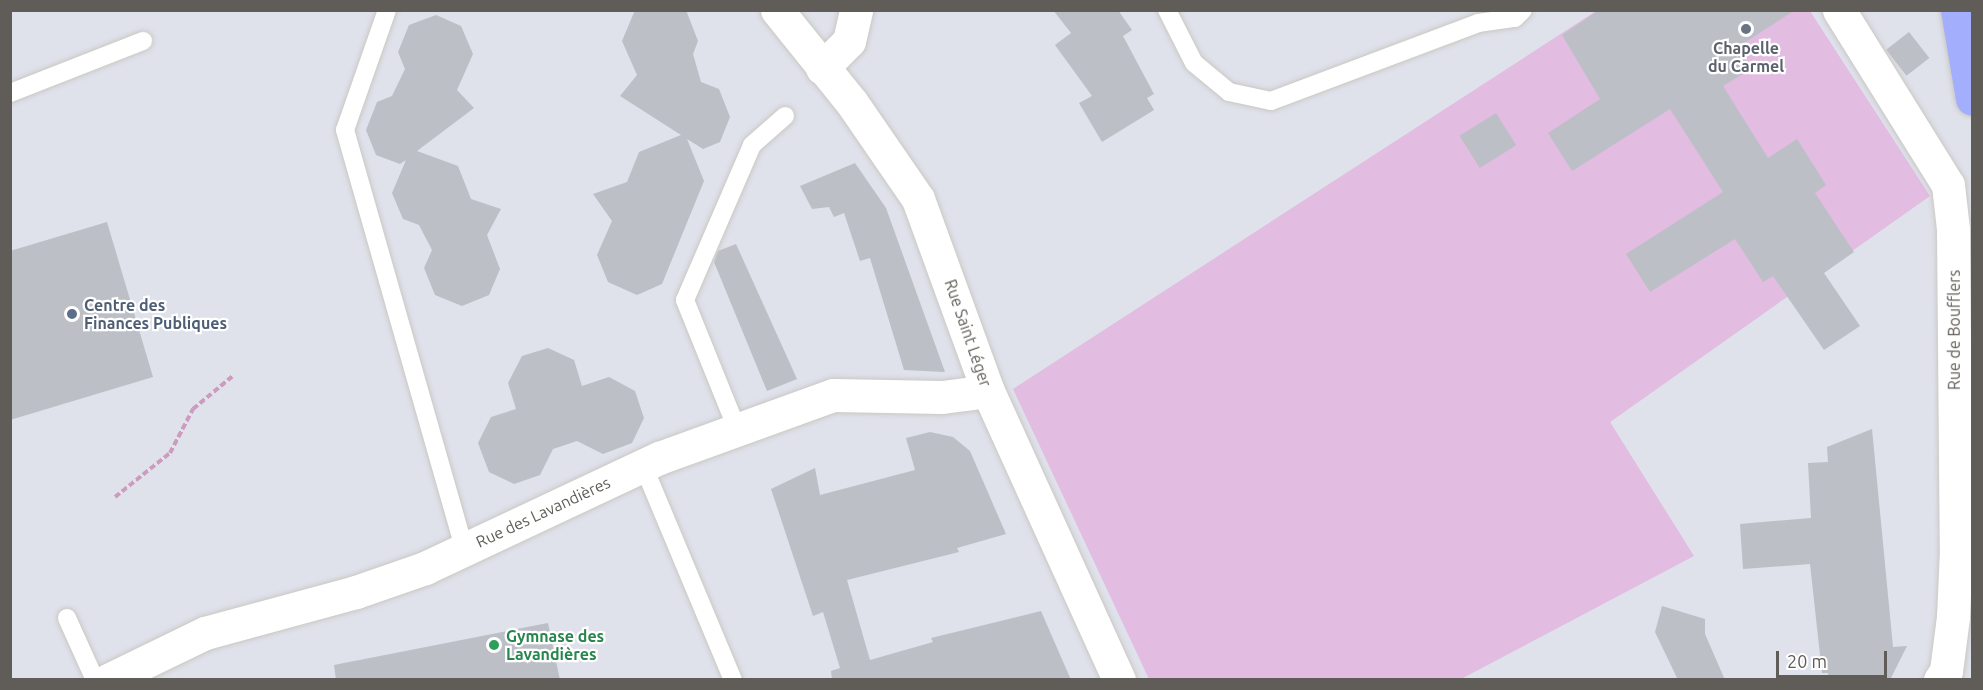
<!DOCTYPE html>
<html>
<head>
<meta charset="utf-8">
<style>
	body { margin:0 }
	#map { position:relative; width:1983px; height:690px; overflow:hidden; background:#dfe1eb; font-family:Ubuntu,sans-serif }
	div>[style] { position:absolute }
	.green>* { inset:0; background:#e2bce1 }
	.building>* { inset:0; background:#bcbfc6; transform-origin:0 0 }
	.path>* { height:4px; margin-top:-2px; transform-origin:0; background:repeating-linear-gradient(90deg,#cd9bbe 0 6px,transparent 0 9px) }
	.roads { filter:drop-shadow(0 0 2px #cac8c3) drop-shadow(0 0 2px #cac8c3) }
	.service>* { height:18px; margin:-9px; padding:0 9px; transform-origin:9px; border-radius:9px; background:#fff }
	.minor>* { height:33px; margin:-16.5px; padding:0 16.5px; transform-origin:16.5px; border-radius:16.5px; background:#fff }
	.tertiary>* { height:33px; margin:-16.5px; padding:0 16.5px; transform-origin:16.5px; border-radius:16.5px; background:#fff }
	.primary>* { height:33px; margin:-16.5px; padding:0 16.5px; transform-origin:16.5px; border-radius:16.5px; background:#a3affc }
	.dots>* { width:16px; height:16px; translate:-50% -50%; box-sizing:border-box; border:3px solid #fff; border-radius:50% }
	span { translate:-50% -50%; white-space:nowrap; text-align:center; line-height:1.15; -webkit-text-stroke:4.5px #fff; paint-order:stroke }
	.worship-label { font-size:16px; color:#5b616d; font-weight:700 }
	.service-label { font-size:16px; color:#4e5e75; font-weight:700 }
	.left { translate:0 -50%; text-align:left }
	.street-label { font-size:16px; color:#605d58 }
	.leisure-label { font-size:16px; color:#27864d; font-weight:700 }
	.frame { position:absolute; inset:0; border:12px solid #605d58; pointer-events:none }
	.scale { position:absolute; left:1776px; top:651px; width:111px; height:27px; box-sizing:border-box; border:3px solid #605d58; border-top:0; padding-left:8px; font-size:18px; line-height:21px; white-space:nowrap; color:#605d58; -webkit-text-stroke:4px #fff; paint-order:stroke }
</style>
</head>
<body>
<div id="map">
	<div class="green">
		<div style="clip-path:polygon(1596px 11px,1810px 11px,1930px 196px,1610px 422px,1694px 556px,1461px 679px,1149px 679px,1013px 389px)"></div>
	</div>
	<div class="building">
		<div style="clip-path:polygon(635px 10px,686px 10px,698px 41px,693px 54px,701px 82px,719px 89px,730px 117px,720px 142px,703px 149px,687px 139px,704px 181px,662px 284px,637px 295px,608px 282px,597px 255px,612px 221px,593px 194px,627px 182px,639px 152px,681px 135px,620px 96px,637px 75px,622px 41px)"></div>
		<div style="clip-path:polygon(1053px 10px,1118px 10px,1132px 30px,1123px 36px,1154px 94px,1147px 98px,1154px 110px,1102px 142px,1079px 103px,1092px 96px,1055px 45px,1071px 33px)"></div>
		<div style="clip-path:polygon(1599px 10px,1795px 10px,1738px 47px,1751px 69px,1723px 86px,1768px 158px,1797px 139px,1826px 185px,1815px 193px,1854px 252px,1824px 273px,1860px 326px,1824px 350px,1773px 276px,1763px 282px,1735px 239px,1650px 292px,1626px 254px,1723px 192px,1670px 109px,1572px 171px,1548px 133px,1600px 99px,1562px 35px)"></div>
		<div style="clip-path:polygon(436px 15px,461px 26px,473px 54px,457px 90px,474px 108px,417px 151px,458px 166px,471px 199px,501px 209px,487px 235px,500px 269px,489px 295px,462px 306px,435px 295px,424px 268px,432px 250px,419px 225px,403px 219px,392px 193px,406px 160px,400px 164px,376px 155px,366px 130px,377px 102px,392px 96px,405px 69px,398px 52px,409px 25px)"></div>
		<div style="left:1909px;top:32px;width:33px;height:29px;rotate:52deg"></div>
		<div style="left:1496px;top:113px;width:38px;height:43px;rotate:58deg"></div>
		<div style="clip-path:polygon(855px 163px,886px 208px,945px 372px,904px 370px,870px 258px,860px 261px,844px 213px,834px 217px,829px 207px,812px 209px,800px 186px)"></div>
		<div style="clip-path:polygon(107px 222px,153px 377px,10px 420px,10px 251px)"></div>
		<div style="clip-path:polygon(736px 244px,797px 379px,767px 391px,714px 262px,718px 251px)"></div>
		<div style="clip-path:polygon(548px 348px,574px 360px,582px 386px,609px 377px,635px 391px,644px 418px,632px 443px,603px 454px,577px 441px,553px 449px,540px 475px,514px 484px,489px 472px,478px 443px,491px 417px,516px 409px,508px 383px,522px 356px)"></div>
		<div style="clip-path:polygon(1872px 429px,1893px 647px,1907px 646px,1890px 680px,1829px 680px,1828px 673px,1822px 673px,1810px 564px,1743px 569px,1740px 524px,1811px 518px,1808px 463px,1828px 462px,1827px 447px)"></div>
		<div style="clip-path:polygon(930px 432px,953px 437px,970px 451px,1006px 534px,957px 548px,959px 552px,847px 580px,870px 660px,933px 642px,931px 638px,1041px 611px,1071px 680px,832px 680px,831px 671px,840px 668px,823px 612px,813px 616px,771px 489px,815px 468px,820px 495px,915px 470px,906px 438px)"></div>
		<div style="clip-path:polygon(1662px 606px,1705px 619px,1705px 634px,1725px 680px,1678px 680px,1655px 632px)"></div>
		<div style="clip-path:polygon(548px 623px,560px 680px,336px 680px,334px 665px)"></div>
	</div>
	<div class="path">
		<div style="left:115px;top:497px;width:70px;rotate:-38.7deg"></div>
		<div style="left:170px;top:453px;width:50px;rotate:-62.4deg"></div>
		<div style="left:193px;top:409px;width:53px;rotate:-39.7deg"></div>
	</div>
	<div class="roads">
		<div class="service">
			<div style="left:387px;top:10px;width:127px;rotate:109.3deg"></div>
			<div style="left:345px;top:130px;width:436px;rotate:74.1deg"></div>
			<div style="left:1167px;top:10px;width:59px;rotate:63deg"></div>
			<div style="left:1194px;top:63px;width:45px;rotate:39.6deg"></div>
			<div style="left:1229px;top:92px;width:43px;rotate:12.1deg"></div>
			<div style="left:1271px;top:101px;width:221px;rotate:-20.6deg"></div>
			<div style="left:1478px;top:23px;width:37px;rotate:-8deg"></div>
			<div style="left:1515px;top:18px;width:11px;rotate:-45deg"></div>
			<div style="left:10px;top:93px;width:143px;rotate:-21.4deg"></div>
			<div style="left:737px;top:429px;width:139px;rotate:-112deg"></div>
			<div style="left:685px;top:300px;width:169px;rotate:-66.6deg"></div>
			<div style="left:752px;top:145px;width:44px;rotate:-41.3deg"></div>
			<div style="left:643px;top:465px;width:233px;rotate:67.3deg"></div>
			<div style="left:67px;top:618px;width:68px;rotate:65.7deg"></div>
		</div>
		<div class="minor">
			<div style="left:1839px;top:10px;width:206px;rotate:58.1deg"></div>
			<div style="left:1948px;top:185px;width:44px;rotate:83.5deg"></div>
			<div style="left:1953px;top:229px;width:320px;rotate:89.5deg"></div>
			<div style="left:1956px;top:549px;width:68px;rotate:92.5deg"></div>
			<div style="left:1953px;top:617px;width:54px;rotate:97.4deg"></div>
			<div style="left:1946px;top:671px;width:11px;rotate:124deg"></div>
			<div style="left:822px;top:68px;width:38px;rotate:-45deg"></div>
			<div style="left:849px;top:41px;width:32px;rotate:-77deg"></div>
			<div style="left:108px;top:680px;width:108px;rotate:-25.9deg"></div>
			<div style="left:205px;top:633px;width:156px;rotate:-15.2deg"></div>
			<div style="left:356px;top:592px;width:73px;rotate:-19.2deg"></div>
			<div style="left:425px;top:568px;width:259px;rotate:-25.2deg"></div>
			<div style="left:659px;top:458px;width:185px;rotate:-19.9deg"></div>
			<div style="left:833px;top:395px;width:109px;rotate:1.1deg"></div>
			<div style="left:942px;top:397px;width:46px;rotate:-7.4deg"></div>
		</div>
		<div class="tertiary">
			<div style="left:777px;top:10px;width:119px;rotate:51.1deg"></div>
			<div style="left:852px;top:103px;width:116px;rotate:55.5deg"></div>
			<div style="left:918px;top:199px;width:204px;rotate:70deg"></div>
			<div style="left:988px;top:391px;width:317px;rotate:65.6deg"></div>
		</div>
		<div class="primary">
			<div style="left:1957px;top:10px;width:90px;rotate:80.4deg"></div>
		</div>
	</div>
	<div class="dots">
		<div style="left:1746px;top:29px;background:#6b7280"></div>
		<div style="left:72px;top:314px;background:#5c6f8a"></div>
		<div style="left:494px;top:645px;background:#2e9e5b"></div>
	</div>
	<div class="worship-label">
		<span style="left:1746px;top:57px">Chapelle<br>du Carmel</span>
	</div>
	<div class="service-label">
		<span class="left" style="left:84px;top:314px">Centre des<br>Finances Publiques</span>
	</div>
	<div class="street-label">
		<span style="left:1954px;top:330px;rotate:-90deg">Rue de Boufflers</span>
		<span style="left:968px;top:333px;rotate:71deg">Rue Saint Léger</span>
		<span style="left:543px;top:512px;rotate:-25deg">Rue des Lavandières</span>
	</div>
	<div class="leisure-label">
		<span class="left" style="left:506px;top:645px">Gymnase des<br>Lavandières</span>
	</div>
	<div class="frame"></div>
	<div class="scale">20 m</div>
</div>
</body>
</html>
